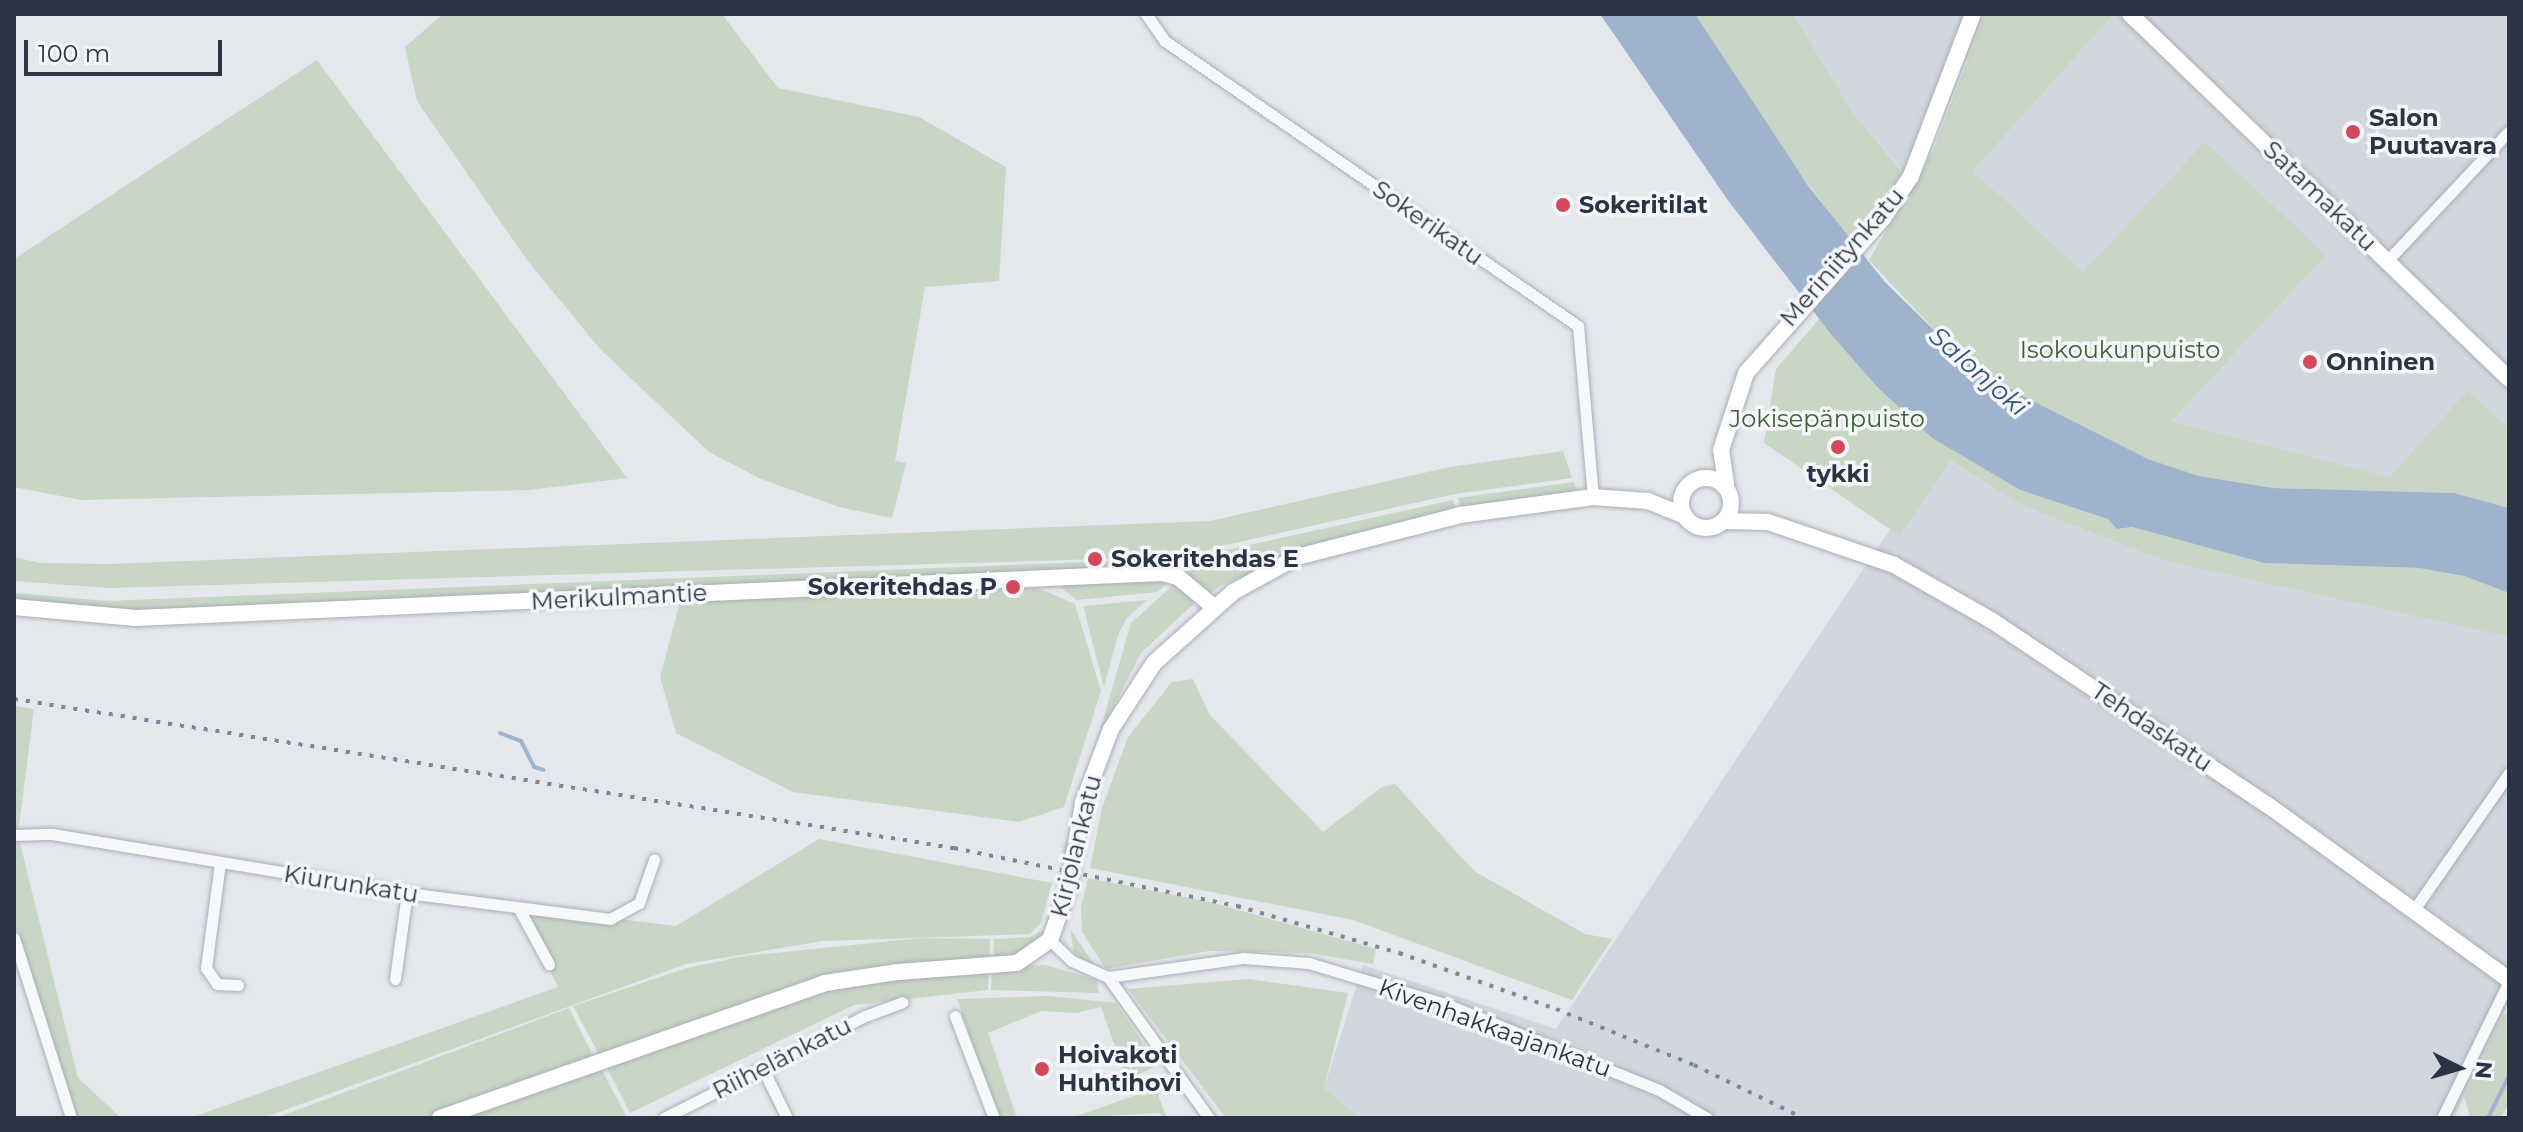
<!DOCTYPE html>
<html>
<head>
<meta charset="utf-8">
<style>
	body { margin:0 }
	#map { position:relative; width:2523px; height:1132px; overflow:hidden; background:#e4e7ec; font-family:Montserrat,sans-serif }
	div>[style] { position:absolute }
	.built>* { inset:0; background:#d2d6de }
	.green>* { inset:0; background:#c9d6c5 }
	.water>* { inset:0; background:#9fb4cc }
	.stream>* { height:4px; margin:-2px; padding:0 2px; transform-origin:2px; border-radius:2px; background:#9fb4cc }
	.roads { filter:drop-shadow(0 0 2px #a9aeb7) drop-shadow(0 0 2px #a9aeb7) }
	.street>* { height:11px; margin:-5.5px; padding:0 5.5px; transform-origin:5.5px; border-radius:5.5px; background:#f7f8fa }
	.secondary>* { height:16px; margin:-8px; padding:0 8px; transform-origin:8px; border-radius:8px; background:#fff }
	.secondary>.ring { margin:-8px; padding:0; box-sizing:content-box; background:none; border:16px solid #fff; border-radius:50% }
	.rail>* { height:4px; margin-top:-2px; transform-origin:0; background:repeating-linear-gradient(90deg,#7d8696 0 4px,transparent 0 12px) }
	.bridges { filter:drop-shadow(0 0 2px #a9aeb7) drop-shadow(0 0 2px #a9aeb7) }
	.secondary-bridge>* { height:16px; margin:-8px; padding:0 8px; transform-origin:8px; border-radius:8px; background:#fff }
	.dots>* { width:22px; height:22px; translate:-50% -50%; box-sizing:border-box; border:4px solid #f4f6f9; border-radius:50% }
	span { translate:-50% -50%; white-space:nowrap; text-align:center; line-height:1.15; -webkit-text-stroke:7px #f4f6f9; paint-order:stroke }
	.poi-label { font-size:24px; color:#2b3445; font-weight:700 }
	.left { translate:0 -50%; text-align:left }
	.right { translate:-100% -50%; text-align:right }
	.street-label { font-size:24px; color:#2b3445 }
	.park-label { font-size:24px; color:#3f6138 }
	.water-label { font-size:26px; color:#34527a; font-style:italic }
	.frame { position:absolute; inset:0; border:16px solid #2b3445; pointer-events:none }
	.north { position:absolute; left:2419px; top:1028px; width:80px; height:80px; -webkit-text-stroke:6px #f4f6f9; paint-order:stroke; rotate:95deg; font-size:22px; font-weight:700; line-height:32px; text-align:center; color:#2b3445 }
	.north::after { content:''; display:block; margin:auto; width:28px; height:36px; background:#2b3445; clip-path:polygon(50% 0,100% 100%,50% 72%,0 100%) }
	.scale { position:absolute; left:24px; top:40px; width:198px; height:36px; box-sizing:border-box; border:4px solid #2b3445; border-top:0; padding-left:10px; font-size:24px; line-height:28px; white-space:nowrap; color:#2b3445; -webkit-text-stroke:6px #f4f6f9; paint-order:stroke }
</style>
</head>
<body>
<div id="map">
	<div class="built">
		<div style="clip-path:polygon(1793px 14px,1985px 14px,1915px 186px,1852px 111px)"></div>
		<div style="clip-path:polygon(2114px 14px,2509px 14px,2509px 428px,2468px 390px,2389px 477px,2172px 421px,2326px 255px,2082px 272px,1973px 171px)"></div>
		<div style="clip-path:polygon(1949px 461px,2023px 506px,2165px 561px,2509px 637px,2509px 1002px,2454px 1118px,1361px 1118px,1324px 1088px,1363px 965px,1556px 1029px,1890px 529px,1900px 536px)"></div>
	</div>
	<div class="green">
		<div style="clip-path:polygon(443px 14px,722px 14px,778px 88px,919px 117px,1006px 167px,999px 281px,925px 287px,895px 461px,906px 463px,892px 518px,839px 507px,761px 479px,709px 452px,600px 349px,527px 260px,417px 101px,405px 47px)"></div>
		<div style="clip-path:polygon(1695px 14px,1793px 14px,1852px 111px,1903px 173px,1850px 240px,1784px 152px)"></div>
		<div style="clip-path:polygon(1985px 14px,2114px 14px,1973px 171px,2083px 272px,2205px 142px,2326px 255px,2172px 421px,2389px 477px,2468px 390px,2509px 428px,2509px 508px,2454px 493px,2273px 488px,2199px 476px,2148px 459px,2019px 394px,1945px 341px,1869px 260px,1933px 151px)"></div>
		<div style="clip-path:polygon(317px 60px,627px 478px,529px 490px,81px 500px,14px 487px,14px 259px)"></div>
		<div style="clip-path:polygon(1820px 318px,1878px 388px,1932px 438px,2020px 490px,2109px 519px,2118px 529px,2132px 527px,2264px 563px,2419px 568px,2464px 576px,2509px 593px,2509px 637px,2165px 561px,2023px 506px,1950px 461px,1900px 536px,1764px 443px,1776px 369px)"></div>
		<div style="clip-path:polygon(1563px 451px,1572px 478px,1455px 494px,1212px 548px,1202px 556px,109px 588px,14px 581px,14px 557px,40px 563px,110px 564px,1210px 521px,1450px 467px)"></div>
		<div style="clip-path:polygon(1574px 482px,1582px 504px,1462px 513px,1458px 498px)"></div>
		<div style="clip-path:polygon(1453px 500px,1457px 513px,1325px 547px,1223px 584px,1205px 596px,1181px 577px,1213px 553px)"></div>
		<div style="clip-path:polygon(1187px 558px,1199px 560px,1176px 574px,137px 613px,14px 604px,14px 593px,107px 601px)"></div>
		<div style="clip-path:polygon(1174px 578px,1157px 592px,1077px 600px,1052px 581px)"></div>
		<div style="clip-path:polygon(1178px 581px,1199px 599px,1141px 653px,1098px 738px,1131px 623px)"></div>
		<div style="clip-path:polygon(932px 588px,1038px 588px,1075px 604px,1101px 691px,1064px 807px,1019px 822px,793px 792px,676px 733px,660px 677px,680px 602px)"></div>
		<div style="clip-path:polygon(1147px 600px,1127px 618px,1118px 635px,1104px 687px,1083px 606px)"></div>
		<div style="clip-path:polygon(1193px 679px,1209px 714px,1323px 832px,1382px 787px,1395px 784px,1474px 871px,1585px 934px,1612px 939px,1572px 1000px,1353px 920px,1090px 868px,1102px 808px,1128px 737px,1172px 682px)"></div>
		<div style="clip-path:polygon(14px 706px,34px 709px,18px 834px,14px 833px)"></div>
		<div style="clip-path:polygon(14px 838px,19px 839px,78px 1078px,121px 1118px,72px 1118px,14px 935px)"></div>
		<div style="clip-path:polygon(819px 839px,1052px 883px,1041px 923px,1030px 934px,823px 941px,686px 964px,263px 1118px,190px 1118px,558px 987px,518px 907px,676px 926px)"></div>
		<div style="clip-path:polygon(1088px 878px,1214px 903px,1376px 949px,1373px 964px,1309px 953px,1209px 951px,1106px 969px,1082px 932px,1081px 906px)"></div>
		<div style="clip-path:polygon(1070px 929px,1094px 964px,1093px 967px,1074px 953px)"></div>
		<div style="clip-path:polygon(1044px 930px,1040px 943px,1029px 952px,993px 963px,994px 939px,1030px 937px)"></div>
		<div style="clip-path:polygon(921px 938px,990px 939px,989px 965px,894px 969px,601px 1058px,573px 1006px,687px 968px,745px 956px)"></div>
		<div style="clip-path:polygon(1045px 965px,1097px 980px,1099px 993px,991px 990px,992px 967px)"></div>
		<div style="clip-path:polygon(989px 968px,988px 990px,854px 1005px,630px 1113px,604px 1062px,825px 986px)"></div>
		<div style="clip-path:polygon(1248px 979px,1348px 993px,1324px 1088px,1361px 1118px,1226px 1118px,1128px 989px)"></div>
		<div style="clip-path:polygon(1049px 996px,1116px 1003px,1158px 1065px,1127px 1080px,1101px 1007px,1076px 1013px,1041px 1011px,988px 1033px,1017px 1118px,999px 1118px,957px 999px)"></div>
		<div style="clip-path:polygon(569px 1008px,595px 1059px,433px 1118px,276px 1118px)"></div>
		<div style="clip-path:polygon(2509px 1013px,2509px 1103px,2501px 1118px,2470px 1118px,2464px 1097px,2503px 1015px)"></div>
		<div style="clip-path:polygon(598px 1063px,626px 1116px,623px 1118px,447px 1118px)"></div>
		<div style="clip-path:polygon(1170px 1083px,1158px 1095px,1167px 1118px,1158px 1113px,1071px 1118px)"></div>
	</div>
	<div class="water">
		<div style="clip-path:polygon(1600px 14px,1695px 14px,1809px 187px,1885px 282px,1945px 341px,2019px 394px,2148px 459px,2199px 476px,2273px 488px,2454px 493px,2509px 508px,2509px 593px,2464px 576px,2419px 568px,2264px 563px,2132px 527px,2117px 529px,2108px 519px,2020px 490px,1932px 438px,1878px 388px,1830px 333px,1727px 199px)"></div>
	</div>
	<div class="stream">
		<div style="left:500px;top:733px;width:22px;rotate:21deg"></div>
		<div style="left:521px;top:741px;width:29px;rotate:63deg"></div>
		<div style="left:534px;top:767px;width:10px;rotate:17deg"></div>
		<div style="left:2488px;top:1118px;width:47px;rotate:-63.4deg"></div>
	</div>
	<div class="roads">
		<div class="street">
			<div style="left:1146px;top:14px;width:33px;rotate:55deg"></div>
			<div style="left:1165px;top:41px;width:502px;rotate:34.61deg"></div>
			<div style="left:1578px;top:326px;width:172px;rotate:85deg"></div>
			<div style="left:2387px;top:261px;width:178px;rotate:-46.8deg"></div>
			<div style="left:14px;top:835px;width:38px;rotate:-2deg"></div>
			<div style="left:52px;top:834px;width:360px;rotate:9.4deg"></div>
			<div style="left:407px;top:893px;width:205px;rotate:7.3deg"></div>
			<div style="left:610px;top:919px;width:33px;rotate:-29deg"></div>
			<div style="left:639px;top:903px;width:46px;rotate:-70.8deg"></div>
			<div style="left:220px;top:863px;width:106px;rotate:97.6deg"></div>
			<div style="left:206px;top:968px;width:19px;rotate:55deg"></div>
			<div style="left:217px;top:984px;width:21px;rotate:3deg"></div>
			<div style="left:519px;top:909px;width:63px;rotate:61.4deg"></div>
			<div style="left:2413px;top:911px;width:168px;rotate:-55.2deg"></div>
			<div style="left:14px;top:938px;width:189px;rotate:72.4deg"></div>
			<div style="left:1050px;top:940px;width:30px;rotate:44deg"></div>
			<div style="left:1072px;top:961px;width:39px;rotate:24deg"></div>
			<div style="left:1108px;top:977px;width:136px;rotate:-8deg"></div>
			<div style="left:1243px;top:958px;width:66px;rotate:4.3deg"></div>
			<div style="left:1309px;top:963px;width:148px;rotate:16.8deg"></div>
			<div style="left:1451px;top:1006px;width:224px;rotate:22deg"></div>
			<div style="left:1659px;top:1090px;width:56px;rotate:30.3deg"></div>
			<div style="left:1108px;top:977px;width:173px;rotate:54.4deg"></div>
			<div style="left:395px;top:979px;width:87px;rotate:-82.1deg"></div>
			<div style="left:955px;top:1016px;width:109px;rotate:69.1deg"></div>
			<div style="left:762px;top:1067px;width:57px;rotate:63.9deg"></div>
			<div style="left:664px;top:1118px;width:225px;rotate:-26.9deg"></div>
			<div style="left:865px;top:1016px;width:40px;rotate:-20.2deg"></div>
			<div style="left:2442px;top:1118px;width:153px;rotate:-63.9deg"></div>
		</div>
		<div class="secondary">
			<div style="left:2130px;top:14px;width:526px;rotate:43.92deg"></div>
			<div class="ring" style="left:1681px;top:478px;width:34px;height:34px"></div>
			<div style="left:1726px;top:484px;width:34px;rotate:-98deg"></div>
			<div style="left:1721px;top:450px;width:81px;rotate:-72deg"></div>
			<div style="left:1746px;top:373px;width:207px;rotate:-48.5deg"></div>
			<div style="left:1883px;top:218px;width:50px;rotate:-56.3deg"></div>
			<div style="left:1911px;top:176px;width:173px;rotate:-69.1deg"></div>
			<div style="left:1724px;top:521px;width:44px;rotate:1.3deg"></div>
			<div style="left:1768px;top:522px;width:133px;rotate:18.8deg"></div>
			<div style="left:1894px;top:565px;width:112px;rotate:29.6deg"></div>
			<div style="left:1991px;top:620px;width:334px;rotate:33.8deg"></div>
			<div style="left:2269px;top:806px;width:296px;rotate:35.9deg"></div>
			<div style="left:14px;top:607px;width:122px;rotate:5.2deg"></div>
			<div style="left:136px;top:618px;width:1027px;rotate:-2.51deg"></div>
			<div style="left:1162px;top:573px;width:16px;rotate:14deg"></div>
			<div style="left:1178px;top:577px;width:47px;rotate:39.8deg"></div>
			<div style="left:1075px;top:850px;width:48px;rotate:-80.3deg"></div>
			<div style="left:1083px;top:803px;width:79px;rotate:-69.3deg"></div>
			<div style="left:1111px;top:729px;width:79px;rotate:-56.9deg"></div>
			<div style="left:1154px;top:663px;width:106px;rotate:-41.9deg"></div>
			<div style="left:1233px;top:592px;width:73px;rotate:-28.7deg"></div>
			<div style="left:1297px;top:557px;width:168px;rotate:-14.4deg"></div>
			<div style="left:1460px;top:515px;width:134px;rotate:-7.7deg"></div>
			<div style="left:1593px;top:497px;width:55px;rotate:4.2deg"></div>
			<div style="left:1648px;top:501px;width:37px;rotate:22deg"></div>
			<div style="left:440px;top:1118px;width:408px;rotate:-19.3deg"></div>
			<div style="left:825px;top:983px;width:74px;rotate:-8.6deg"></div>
			<div style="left:898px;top:972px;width:119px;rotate:-4.3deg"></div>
			<div style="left:1017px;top:963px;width:40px;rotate:-34.9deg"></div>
			<div style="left:1050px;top:940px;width:57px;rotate:-70.6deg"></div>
		</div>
	</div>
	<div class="rail">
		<div style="left:14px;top:699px;width:952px;rotate:9.01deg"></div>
		<div style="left:954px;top:848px;width:289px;rotate:11.6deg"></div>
		<div style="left:1237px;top:906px;width:169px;rotate:16.2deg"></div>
		<div style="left:1399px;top:953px;width:167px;rotate:19.6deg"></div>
		<div style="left:1556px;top:1009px;width:149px;rotate:22.1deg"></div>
		<div style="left:1694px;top:1065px;width:121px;rotate:25.9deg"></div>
	</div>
	<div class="bridges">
		<div class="secondary-bridge">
			<div style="left:1069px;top:886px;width:36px;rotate:-81deg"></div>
		</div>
	</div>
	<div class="dots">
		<div style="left:2353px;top:132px;background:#d1495b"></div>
		<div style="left:1563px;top:205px;background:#d1495b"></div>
		<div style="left:2310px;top:362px;background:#d1495b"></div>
		<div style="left:1838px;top:447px;background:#d1495b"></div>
		<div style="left:1095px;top:559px;background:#d1495b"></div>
		<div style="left:1013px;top:587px;background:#d1495b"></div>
		<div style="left:1042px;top:1069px;background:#d1495b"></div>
	</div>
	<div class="poi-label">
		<span class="left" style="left:2369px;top:132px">Salon<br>Puutavara</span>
		<span class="left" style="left:1579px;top:205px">Sokeritilat</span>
		<span class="left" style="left:2326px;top:362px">Onninen</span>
		<span style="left:1838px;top:474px">tykki</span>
		<span class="left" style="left:1111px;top:559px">Sokeritehdas E</span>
		<span class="right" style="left:997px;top:587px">Sokeritehdas P</span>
		<span class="left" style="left:1058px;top:1069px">Hoivakoti<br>Huhtihovi</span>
	</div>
	<div class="street-label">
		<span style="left:2320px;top:196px;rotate:44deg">Satamakatu</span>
		<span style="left:1428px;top:223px;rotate:35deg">Sokerikatu</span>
		<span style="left:1842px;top:257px;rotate:-49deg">Meriniitynkatu</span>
		<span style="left:619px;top:597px;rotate:-3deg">Merikulmantie</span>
		<span style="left:2152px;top:727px;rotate:34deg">Tehdaskatu</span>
		<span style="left:1076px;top:846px;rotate:-76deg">Kirjolankatu</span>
		<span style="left:351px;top:884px;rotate:9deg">Kiurunkatu</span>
		<span style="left:1495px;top:1028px;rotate:20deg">Kivenhakkaajankatu</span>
		<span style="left:782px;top:1058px;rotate:-27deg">Riihelänkatu</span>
	</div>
	<div class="park-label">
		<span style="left:2120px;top:350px">Isokoukunpuisto</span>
		<span style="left:1827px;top:419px">Jokisepänpuisto</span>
	</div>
	<div class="water-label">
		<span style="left:1978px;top:372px;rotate:41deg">Salonjoki</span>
	</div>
	<div class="frame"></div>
	<div class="north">N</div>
	<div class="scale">100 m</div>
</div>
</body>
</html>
